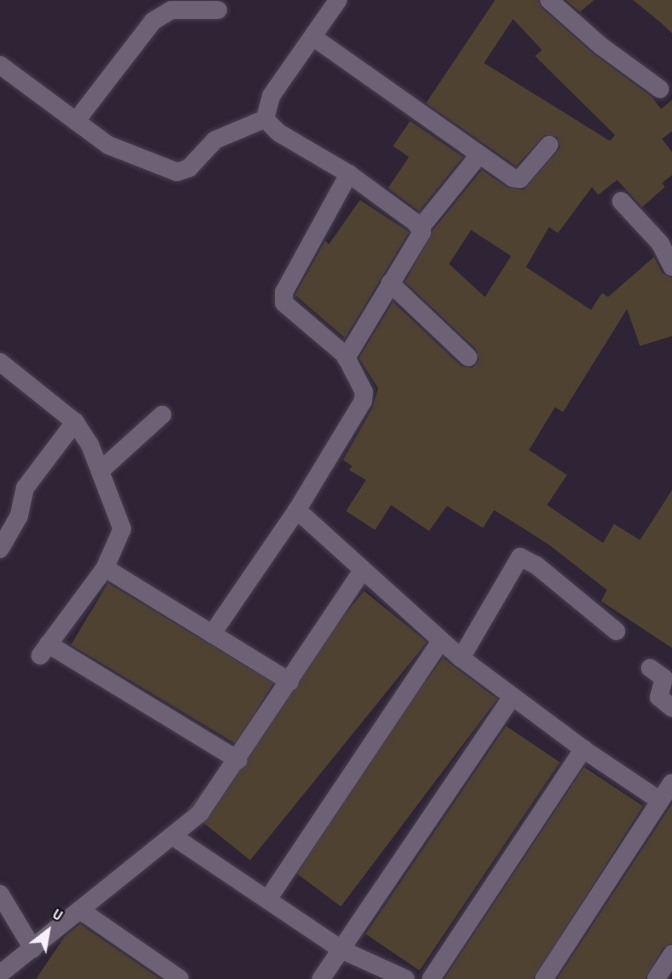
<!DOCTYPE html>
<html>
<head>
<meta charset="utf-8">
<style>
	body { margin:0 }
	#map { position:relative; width:672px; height:979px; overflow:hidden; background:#2e2436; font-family:"Sofia Sans Condensed",sans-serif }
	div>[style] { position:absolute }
	.building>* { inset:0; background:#504231; transform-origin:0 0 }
	.roads { filter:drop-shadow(0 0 2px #473f4e) drop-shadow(0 0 2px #473f4e) }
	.street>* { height:18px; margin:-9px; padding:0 9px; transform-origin:9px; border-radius:9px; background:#6d6175 }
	span { translate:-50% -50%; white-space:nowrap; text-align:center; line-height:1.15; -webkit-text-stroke:6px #141017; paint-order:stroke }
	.north { position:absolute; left:18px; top:901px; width:60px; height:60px; -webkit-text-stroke:4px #141017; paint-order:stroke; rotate:31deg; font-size:16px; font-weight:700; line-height:24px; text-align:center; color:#f6f0fb }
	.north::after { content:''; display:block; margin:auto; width:21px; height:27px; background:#f6f0fb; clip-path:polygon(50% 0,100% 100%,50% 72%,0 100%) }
</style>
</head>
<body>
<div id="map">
	<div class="building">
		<div style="clip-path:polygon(evenodd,495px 0,538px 0,542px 8px,594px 54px,652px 97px,661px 109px,672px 100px,672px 131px,662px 139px,672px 152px,672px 175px,662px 183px,665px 187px,642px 207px,617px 180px,598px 195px,592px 187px,558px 233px,549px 227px,526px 267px,591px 310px,602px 293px,608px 297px,654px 257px,662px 273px,672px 278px,672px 336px,640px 346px,627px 309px,563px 412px,555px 407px,529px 450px,567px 475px,547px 505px,603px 543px,614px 524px,640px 540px,672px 490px,672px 648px,601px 601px,607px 590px,548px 544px,494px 510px,483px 528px,447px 506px,429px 531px,391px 505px,375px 530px,346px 511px,366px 480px,349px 470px,352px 466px,343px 460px,373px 407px,378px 388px,359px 358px,393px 302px,461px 366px,472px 368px,479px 360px,476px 349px,405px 282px,433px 230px,482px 170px,507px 187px,523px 190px,560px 148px,557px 137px,545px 135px,516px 166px,426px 103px,495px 0,513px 19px,542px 50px,535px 56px,615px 135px,610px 141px,484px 63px,513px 19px,495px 0,471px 230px,511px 256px,485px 297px,449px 264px,471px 230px)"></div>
		<div style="clip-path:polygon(566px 0,594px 0,580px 12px)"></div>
		<div style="clip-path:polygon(633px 0,672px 0,672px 33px,660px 22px)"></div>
		<div style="clip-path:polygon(410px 121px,463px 157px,419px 211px,388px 188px,409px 157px,393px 146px)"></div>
		<div style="clip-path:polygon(360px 200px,409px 232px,345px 338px,295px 295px,325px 241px,329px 244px)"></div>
		<div style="left:108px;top:583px;width:193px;height:72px;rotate:31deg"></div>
		<div style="left:364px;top:591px;width:81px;height:281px;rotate:39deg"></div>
		<div style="left:443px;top:658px;width:68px;height:260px;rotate:37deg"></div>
		<div style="left:506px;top:726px;width:65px;height:251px;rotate:34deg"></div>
		<div style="clip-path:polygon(584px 767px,643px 806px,533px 979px,444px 979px)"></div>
		<div style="clip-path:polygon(672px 804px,672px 943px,663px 948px,645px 979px,557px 979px)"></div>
		<div style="clip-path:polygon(80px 924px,160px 979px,36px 979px,65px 936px)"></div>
	</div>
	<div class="roads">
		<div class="street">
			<div style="left:549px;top:0;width:69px;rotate:41.5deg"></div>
			<div style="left:601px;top:46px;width:73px;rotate:36.1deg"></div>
			<div style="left:313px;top:37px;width:245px;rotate:35.2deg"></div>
			<div style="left:513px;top:178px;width:7px;rotate:8deg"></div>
			<div style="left:520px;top:179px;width:45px;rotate:-49.5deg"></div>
			<div style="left:0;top:65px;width:134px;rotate:36.5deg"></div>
			<div style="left:108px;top:145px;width:74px;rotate:21.4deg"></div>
			<div style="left:177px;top:172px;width:13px;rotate:-18deg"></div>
			<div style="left:189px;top:168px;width:38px;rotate:-47deg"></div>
			<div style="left:215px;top:140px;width:54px;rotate:-22.8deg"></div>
			<div style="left:76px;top:121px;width:126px;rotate:-52.4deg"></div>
			<div style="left:153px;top:21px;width:21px;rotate:-31deg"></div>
			<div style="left:171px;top:10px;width:47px"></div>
			<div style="left:621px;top:201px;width:57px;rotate:47.1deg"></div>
			<div style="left:660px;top:243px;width:27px;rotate:63deg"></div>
			<div style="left:421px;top:227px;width:92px;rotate:-51.1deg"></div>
			<div style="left:390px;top:283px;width:108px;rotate:43.5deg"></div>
			<div style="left:346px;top:358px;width:147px;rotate:-58.9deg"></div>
			<div style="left:422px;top:232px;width:11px;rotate:-124deg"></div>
			<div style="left:416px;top:223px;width:83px;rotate:-143.8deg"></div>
			<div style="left:0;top:362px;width:96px;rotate:38.7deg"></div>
			<div style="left:75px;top:422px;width:27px;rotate:57deg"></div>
			<div style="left:90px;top:445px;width:90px;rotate:69.1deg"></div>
			<div style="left:122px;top:529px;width:43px;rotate:113.6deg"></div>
			<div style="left:105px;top:568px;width:109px;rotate:126.5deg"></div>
			<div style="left:100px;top:471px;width:84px;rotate:-42.1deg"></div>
			<div style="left:297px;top:510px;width:221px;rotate:42.1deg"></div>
			<div style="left:461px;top:658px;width:152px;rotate:36.7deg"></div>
			<div style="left:583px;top:749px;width:92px;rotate:33.9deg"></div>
			<div style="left:0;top:549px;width:38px;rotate:-60deg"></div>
			<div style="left:19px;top:516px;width:29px;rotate:-78deg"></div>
			<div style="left:25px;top:488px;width:83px;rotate:-52.9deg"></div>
			<div style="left:105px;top:568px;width:217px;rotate:31.6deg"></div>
			<div style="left:212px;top:634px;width:150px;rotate:-55.6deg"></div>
			<div style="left:297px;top:510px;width:127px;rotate:-58.8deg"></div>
			<div style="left:363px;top:401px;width:9px;rotate:-84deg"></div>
			<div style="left:364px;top:392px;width:42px;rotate:-117.2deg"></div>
			<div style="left:345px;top:355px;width:80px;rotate:-139.6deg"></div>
			<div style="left:284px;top:303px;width:11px;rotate:-90deg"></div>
			<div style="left:284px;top:292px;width:135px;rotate:-61.2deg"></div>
			<div style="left:349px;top:174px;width:81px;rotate:-149.6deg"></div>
			<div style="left:279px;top:133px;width:20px;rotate:-135deg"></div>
			<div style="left:265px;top:119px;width:24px;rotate:-75deg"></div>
			<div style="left:271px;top:96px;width:117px;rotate:-55.1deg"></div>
			<div style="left:48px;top:644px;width:223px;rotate:31.4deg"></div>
			<div style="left:461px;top:658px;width:117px;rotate:-59.7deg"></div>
			<div style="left:520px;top:557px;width:18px;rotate:27deg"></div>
			<div style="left:536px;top:565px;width:104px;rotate:39.5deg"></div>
			<div style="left:650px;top:668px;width:17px;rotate:36deg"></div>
			<div style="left:664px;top:678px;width:20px;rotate:105deg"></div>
			<div style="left:659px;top:697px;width:17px;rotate:40deg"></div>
			<div style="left:174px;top:837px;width:202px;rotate:33.9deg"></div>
			<div style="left:342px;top:950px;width:70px;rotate:24.4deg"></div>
			<div style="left:0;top:894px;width:64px;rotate:59deg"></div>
			<div style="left:268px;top:899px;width:311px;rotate:-56.2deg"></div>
			<div style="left:80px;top:910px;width:121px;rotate:34.6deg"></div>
			<div style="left:0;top:974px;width:257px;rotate:-38.8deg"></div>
			<div style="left:200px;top:813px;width:291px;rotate:-56.2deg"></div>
			<div style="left:321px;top:979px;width:341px;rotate:-55.9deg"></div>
			<div style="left:431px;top:979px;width:276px;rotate:-56.5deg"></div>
			<div style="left:544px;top:979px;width:234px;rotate:-56.9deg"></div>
			<div style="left:656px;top:979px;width:30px;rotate:-57deg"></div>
		</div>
	</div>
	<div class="north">U</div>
</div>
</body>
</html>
